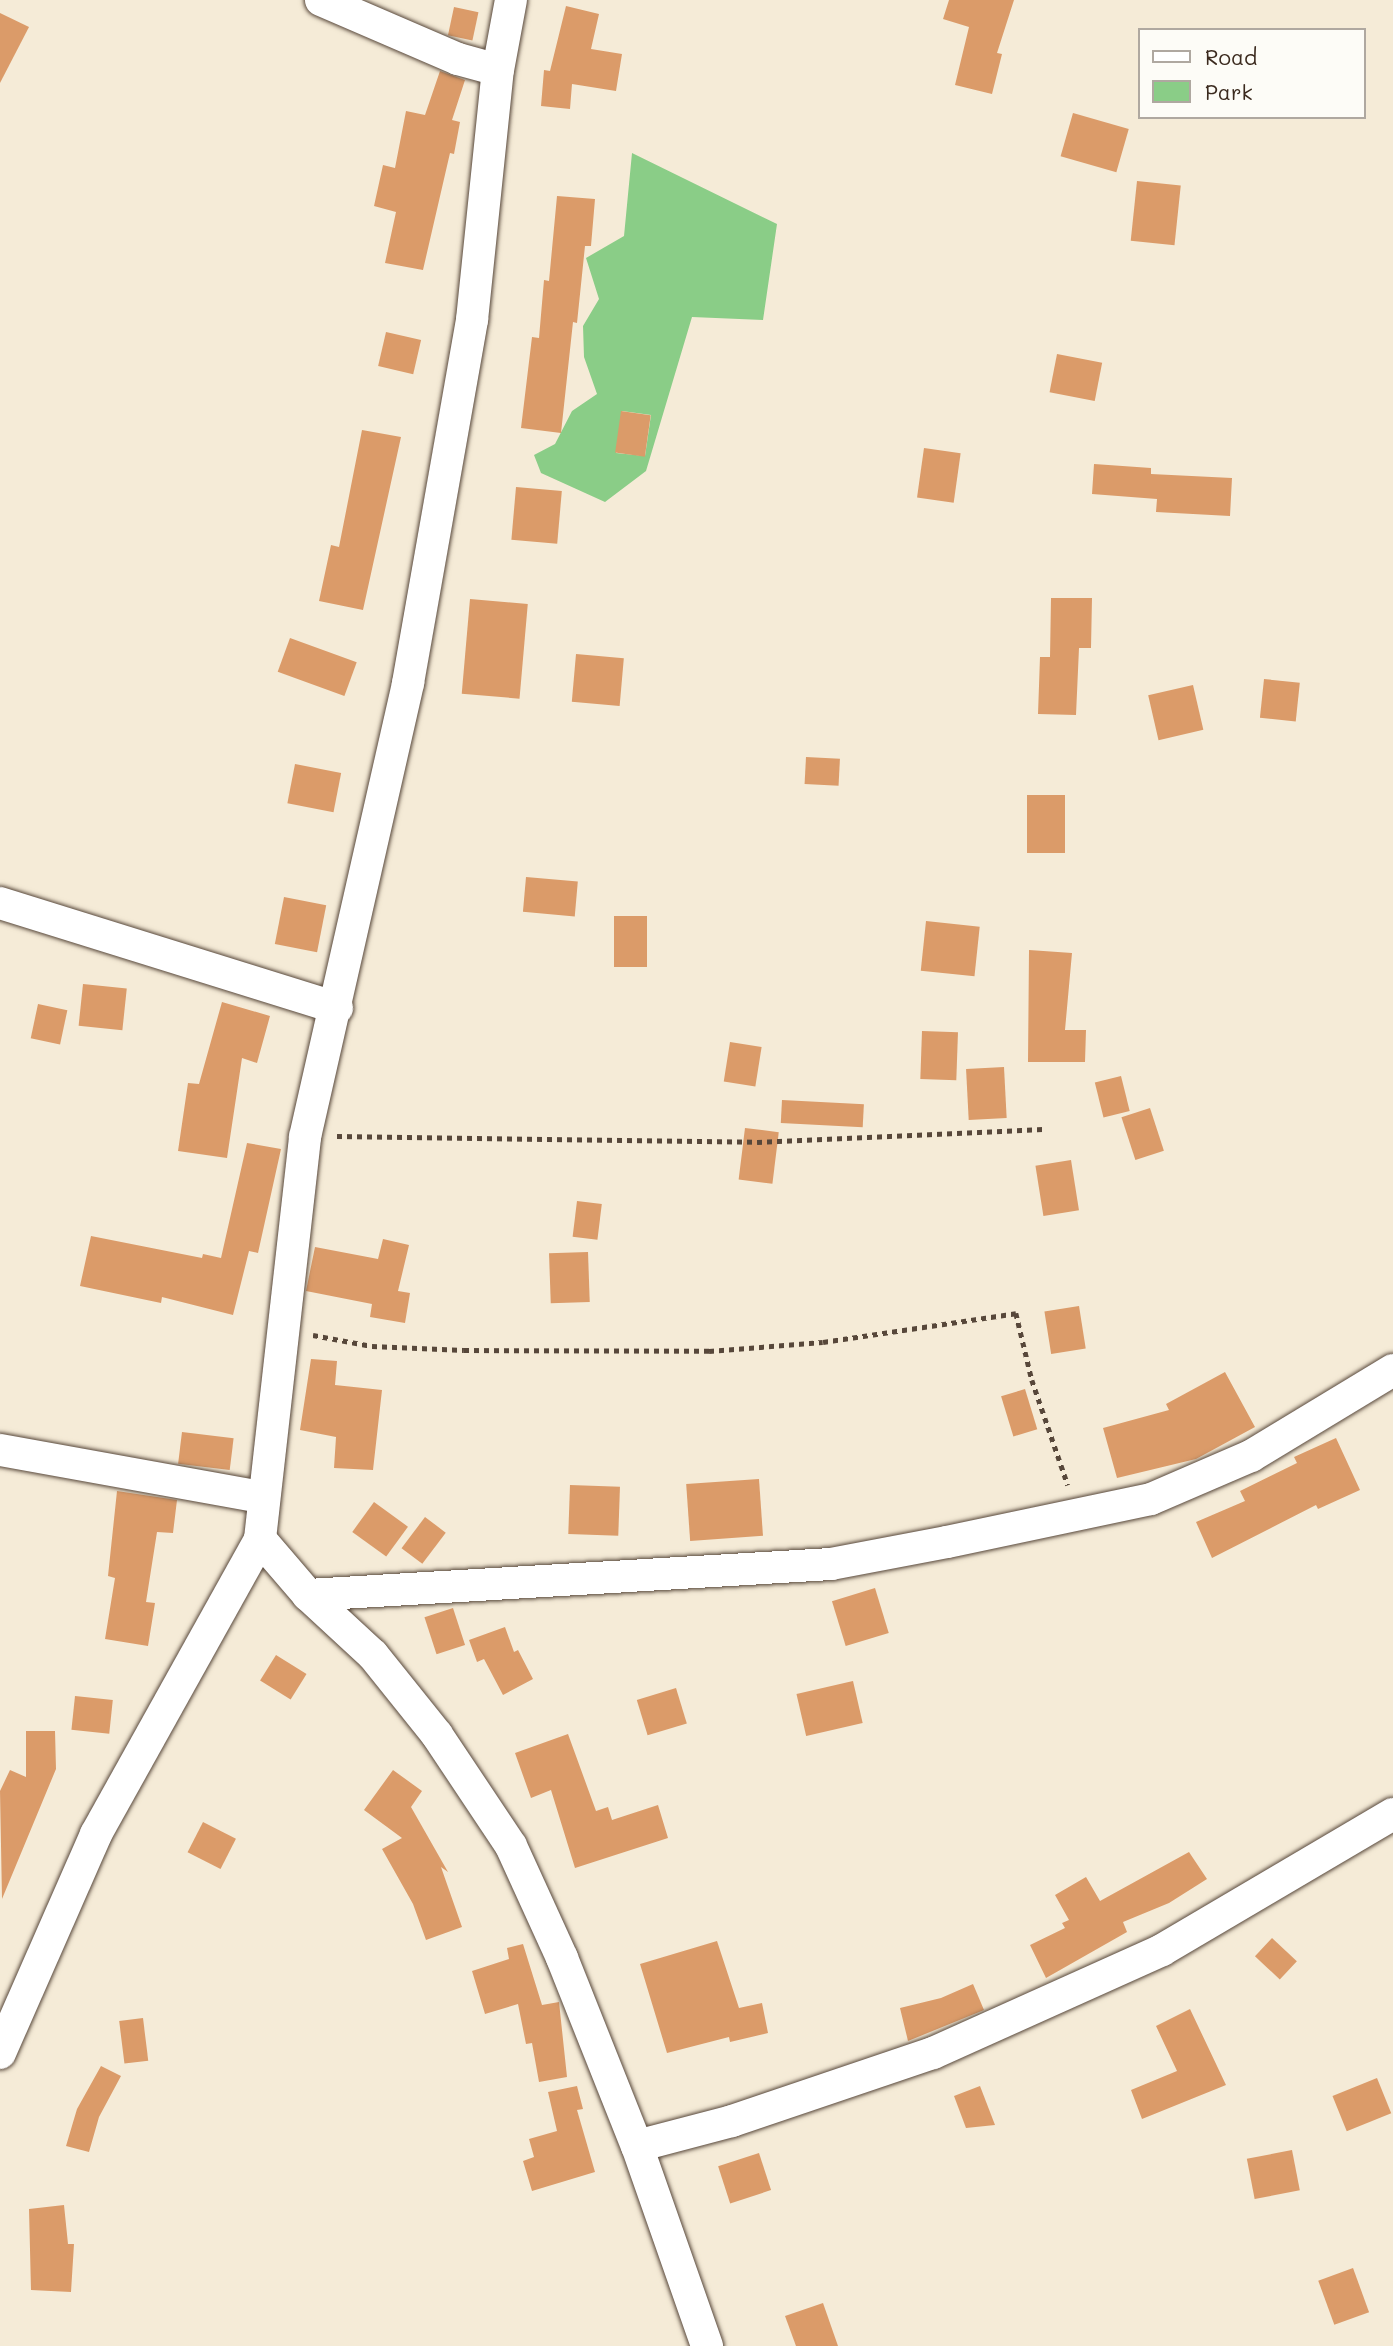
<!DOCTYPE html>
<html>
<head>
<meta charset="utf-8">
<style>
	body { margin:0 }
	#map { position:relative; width:1393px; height:2346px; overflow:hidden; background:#f5ebd7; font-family:Mali,sans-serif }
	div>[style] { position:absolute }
	.green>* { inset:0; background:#8acd87 }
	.building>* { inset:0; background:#db9b69; transform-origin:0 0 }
	.path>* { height:4.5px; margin-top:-2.25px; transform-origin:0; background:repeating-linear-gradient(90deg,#57473a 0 5px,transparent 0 10px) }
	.roads { filter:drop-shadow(0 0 2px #57473a) drop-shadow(0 0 2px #57473a) }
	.minor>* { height:32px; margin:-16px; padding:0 16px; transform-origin:16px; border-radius:16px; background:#fff }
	span { translate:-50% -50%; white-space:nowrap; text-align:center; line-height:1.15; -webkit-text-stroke:6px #fdfcf7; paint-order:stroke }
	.legend { position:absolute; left:1138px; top:28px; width:228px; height:91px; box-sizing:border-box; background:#fdfcf7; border:2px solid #afa8a0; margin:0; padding:9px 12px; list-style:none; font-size:21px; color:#3b2a1e }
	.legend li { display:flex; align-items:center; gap:14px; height:35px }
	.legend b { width:35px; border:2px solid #afa8a0 }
</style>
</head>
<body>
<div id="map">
	<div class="green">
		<div style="clip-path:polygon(evenodd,632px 153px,777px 224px,763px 320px,692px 317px,646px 471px,605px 502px,541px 473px,534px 455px,555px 444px,572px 411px,597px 394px,584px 357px,583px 326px,599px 299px,586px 258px,624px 236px,632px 153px,622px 411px,651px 415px,645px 456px,616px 453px,622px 411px)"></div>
	</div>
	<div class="building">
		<div style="clip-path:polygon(949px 0,1014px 0,997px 53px,1002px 54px,992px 94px,955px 85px,969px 27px,943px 19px)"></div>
		<div style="clip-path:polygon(566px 6px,599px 14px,591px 49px,622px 54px,616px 91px,572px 84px,570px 109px,541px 106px,544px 70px,550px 71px)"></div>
		<div style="left:454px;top:7px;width:25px;height:29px;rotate:12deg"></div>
		<div style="clip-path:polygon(0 13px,29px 27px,0 83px)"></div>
		<div style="clip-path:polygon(440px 71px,465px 80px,452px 120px,460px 122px,454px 154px,450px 153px,423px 270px,385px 263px,396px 212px,374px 206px,383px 165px,395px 168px,406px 111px,425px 115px)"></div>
		<div style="left:1073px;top:113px;width:58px;height:45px;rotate:16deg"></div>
		<div style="left:1137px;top:181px;width:44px;height:60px;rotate:6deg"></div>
		<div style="clip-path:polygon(557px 196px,595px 199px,591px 246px,585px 246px,577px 323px,573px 322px,561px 433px,521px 428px,532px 337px,539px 338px,544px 280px,549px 281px)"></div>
		<div style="left:386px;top:332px;width:36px;height:35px;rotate:13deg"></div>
		<div style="left:1057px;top:354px;width:46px;height:39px;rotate:11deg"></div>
		<div style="left:621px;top:411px;width:30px;height:42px;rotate:8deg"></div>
		<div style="clip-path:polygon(362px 430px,401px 437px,363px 610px,319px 601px,331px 545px,339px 547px)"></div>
		<div style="left:924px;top:448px;width:37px;height:50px;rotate:8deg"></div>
		<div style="clip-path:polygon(1094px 464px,1151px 468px,1151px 474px,1232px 478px,1230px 516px,1156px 512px,1157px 499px,1092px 494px)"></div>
		<div style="left:516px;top:487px;width:46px;height:53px;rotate:5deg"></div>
		<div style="clip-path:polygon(1051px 598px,1092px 598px,1091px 648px,1079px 648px,1076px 715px,1038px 714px,1040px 657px,1050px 657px)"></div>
		<div style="left:470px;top:599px;width:58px;height:95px;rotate:5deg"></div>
		<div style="left:290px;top:638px;width:71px;height:36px;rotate:20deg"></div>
		<div style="left:576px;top:654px;width:48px;height:48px;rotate:5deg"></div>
		<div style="left:1264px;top:679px;width:36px;height:39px;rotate:6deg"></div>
		<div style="left:1193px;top:685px;width:46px;height:46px;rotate:77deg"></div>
		<div style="left:806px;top:757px;width:34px;height:27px;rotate:3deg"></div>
		<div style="left:295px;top:764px;width:47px;height:40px;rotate:11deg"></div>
		<div style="left:1027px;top:795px;width:38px;height:58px"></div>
		<div style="left:526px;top:877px;width:52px;height:35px;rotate:5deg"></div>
		<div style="left:284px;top:897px;width:43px;height:48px;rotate:11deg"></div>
		<div style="left:647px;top:916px;width:51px;height:33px;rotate:90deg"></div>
		<div style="left:926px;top:921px;width:54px;height:50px;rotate:6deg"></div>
		<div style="clip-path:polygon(1029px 950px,1072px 953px,1065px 1030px,1086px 1030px,1085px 1062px,1028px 1062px)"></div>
		<div style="left:83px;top:984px;width:44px;height:42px;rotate:6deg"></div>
		<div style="clip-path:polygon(222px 1002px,270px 1016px,257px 1063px,242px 1058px,227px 1158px,178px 1151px,188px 1083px,199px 1084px)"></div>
		<div style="left:38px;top:1004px;width:30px;height:35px;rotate:12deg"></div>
		<div style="left:922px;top:1031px;width:36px;height:48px;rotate:2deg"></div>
		<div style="left:730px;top:1042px;width:32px;height:40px;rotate:9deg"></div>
		<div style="left:1004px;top:1067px;width:51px;height:38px;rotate:87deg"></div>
		<div style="left:1121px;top:1076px;width:36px;height:27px;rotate:76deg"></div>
		<div style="left:782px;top:1100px;width:82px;height:23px;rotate:3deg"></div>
		<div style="left:1150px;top:1108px;width:45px;height:30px;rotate:72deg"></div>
		<div style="left:745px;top:1128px;width:34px;height:52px;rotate:7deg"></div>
		<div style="clip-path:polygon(247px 1143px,281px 1149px,258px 1253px,249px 1251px,233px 1315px,162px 1297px,161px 1303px,80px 1286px,91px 1236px,202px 1258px,203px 1254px,221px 1258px)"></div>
		<div style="left:1071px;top:1160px;width:51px;height:36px;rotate:81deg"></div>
		<div style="left:577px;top:1201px;width:25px;height:36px;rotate:7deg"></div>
		<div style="clip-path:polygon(383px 1239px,409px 1245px,398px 1291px,410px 1293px,405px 1323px,370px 1317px,372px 1304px,306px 1291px,315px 1247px,378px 1259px)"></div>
		<div style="left:588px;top:1252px;width:50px;height:39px;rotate:88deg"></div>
		<div style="left:1079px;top:1306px;width:43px;height:35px;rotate:81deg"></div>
		<div style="clip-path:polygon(311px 1359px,337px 1361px,335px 1385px,382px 1390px,373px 1470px,334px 1468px,336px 1437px,300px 1430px)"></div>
		<div style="clip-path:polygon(1225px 1372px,1255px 1427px,1196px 1459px,1117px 1478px,1103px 1428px,1169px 1410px,1166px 1404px)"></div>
		<div style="left:1025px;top:1389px;width:42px;height:25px;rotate:73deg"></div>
		<div style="left:182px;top:1432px;width:52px;height:32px;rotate:7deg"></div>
		<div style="clip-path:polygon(1336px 1438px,1360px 1490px,1318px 1509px,1316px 1505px,1212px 1558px,1196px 1522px,1245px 1501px,1240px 1491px,1297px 1463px,1294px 1457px)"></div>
		<div style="left:759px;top:1479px;width:57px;height:73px;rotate:86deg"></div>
		<div style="left:570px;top:1485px;width:50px;height:49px;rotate:2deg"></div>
		<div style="clip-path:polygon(117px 1491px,177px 1500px,173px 1533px,157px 1532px,146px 1602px,155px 1603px,148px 1646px,105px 1639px,115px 1578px,108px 1576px)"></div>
		<div style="left:374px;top:1502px;width:42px;height:37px;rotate:36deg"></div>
		<div style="left:425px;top:1517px;width:26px;height:39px;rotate:37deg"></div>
		<div style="left:875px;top:1588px;width:47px;height:45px;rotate:73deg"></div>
		<div style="left:453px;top:1608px;width:39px;height:30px;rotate:72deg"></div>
		<div style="clip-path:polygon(505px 1627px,514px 1652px,518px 1650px,533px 1679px,503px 1695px,484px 1659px,477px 1662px,469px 1640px)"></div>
		<div style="left:276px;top:1655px;width:36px;height:30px;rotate:32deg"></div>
		<div style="left:853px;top:1681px;width:43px;height:58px;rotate:77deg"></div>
		<div style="left:676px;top:1688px;width:37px;height:41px;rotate:73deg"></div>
		<div style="left:75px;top:1696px;width:38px;height:34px;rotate:6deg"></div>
		<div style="clip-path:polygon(26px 1731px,55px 1731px,56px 1769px,2px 1899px,0 1791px,10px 1770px,26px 1777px)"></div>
		<div style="clip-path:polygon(568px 1734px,596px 1811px,608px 1807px,612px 1820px,658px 1805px,668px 1838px,575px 1868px,551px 1790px,531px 1798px,515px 1753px)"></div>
		<div style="clip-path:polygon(393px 1770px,422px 1791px,411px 1807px,448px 1872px,441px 1867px,462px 1927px,426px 1940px,413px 1904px,382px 1849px,402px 1838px,364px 1810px)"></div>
		<div style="left:203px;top:1822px;width:37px;height:34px;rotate:27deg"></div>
		<div style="clip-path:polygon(1189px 1852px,1207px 1879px,1169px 1903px,1123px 1922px,1127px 1932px,1046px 1978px,1030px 1945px,1065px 1928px,1062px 1923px,1069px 1920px,1055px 1895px,1086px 1877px,1100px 1901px)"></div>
		<div style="left:1272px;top:1938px;width:34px;height:25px;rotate:43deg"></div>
		<div style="clip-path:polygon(717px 1941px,739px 2008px,762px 2003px,768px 2033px,730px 2042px,729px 2037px,667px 2053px,640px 1964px)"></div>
		<div style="clip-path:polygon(523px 1944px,542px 2005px,559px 2002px,567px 2077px,539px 2082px,532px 2043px,526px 2044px,518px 2004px,485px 2014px,472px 1971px,509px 1959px,507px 1948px)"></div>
		<div style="clip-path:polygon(973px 1984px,984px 2010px,908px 2041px,900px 2008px,941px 1998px)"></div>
		<div style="clip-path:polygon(1190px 2009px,1226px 2085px,1142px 2119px,1131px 2090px,1177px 2071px,1156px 2026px)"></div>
		<div style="left:143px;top:2018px;width:43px;height:24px;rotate:83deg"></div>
		<div style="clip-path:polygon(101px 2066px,121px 2076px,99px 2117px,89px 2152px,66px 2146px,77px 2109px)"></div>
		<div style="left:1377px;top:2078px;width:38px;height:48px;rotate:68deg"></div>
		<div style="clip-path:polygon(577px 2086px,583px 2109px,577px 2110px,595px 2172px,532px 2191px,523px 2161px,534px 2157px,529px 2139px,557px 2131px,548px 2092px)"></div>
		<div style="clip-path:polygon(980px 2086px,995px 2125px,966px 2128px,954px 2096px)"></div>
		<div style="left:1292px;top:2150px;width:41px;height:46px;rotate:79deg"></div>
		<div style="left:759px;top:2153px;width:39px;height:43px;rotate:72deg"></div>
		<div style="clip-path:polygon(64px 2205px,68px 2244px,74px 2244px,71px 2292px,31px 2290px,29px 2209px)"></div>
		<div style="left:1353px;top:2268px;width:47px;height:37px;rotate:70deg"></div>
		<div style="clip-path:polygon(823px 2303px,838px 2346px,796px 2346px,785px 2316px)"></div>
	</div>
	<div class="path">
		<div style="left:337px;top:1136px;width:420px;rotate:0.8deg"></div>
		<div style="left:757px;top:1142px;width:286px;rotate:-2.6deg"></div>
		<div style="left:313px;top:1335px;width:60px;rotate:10.6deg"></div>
		<div style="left:372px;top:1346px;width:92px;rotate:2.5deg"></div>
		<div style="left:464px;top:1350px;width:245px;rotate:0.2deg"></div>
		<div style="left:709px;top:1351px;width:114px;rotate:-4.5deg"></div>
		<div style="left:823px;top:1342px;width:195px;rotate:-8.5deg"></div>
		<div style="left:1016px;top:1313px;width:69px;rotate:76.6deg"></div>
		<div style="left:1032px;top:1380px;width:111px;rotate:71.1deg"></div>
	</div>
	<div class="roads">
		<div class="minor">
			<div style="left:321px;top:0;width:149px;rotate:23.3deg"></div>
			<div style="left:458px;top:59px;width:41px;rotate:15.4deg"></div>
			<div style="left:0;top:903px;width:353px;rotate:17.3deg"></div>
			<div style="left:0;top:1450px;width:266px;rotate:10.2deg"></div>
			<div style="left:260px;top:1539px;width:74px;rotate:49.4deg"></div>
			<div style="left:308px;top:1595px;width:88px;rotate:42.7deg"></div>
			<div style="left:373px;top:1655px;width:102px;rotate:51.3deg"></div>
			<div style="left:437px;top:1735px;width:133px;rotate:56.3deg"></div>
			<div style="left:511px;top:1846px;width:123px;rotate:65.5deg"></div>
			<div style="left:562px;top:1958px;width:202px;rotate:68.3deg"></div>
			<div style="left:637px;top:2146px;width:212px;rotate:70.7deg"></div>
			<div style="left:308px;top:1595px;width:524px;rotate:-3.39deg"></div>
			<div style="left:831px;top:1564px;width:118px;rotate:-10.7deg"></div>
			<div style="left:947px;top:1542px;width:208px;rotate:-11.9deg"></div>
			<div style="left:1151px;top:1499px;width:109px;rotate:-23.3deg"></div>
			<div style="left:1251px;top:1456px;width:166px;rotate:-31.2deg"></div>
			<div style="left:0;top:2053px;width:239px;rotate:-66.3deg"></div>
			<div style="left:96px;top:1834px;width:338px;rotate:-60.9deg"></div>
			<div style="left:260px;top:1539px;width:405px;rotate:-83.6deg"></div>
			<div style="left:305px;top:1137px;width:466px;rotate:-77.2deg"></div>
			<div style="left:408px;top:683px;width:369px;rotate:-80deg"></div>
			<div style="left:472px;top:320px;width:251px;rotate:-84.1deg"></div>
			<div style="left:498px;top:70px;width:71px;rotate:-79.5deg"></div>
			<div style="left:637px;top:2146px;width:98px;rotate:-14.7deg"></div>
			<div style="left:732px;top:2121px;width:212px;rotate:-18.7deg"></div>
			<div style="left:933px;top:2053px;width:251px;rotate:-24.2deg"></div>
			<div style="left:1162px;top:1950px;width:268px;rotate:-30.5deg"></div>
		</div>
	</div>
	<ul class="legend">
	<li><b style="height:9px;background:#fff"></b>Road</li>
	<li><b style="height:19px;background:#8acd87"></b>Park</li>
	</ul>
</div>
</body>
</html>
